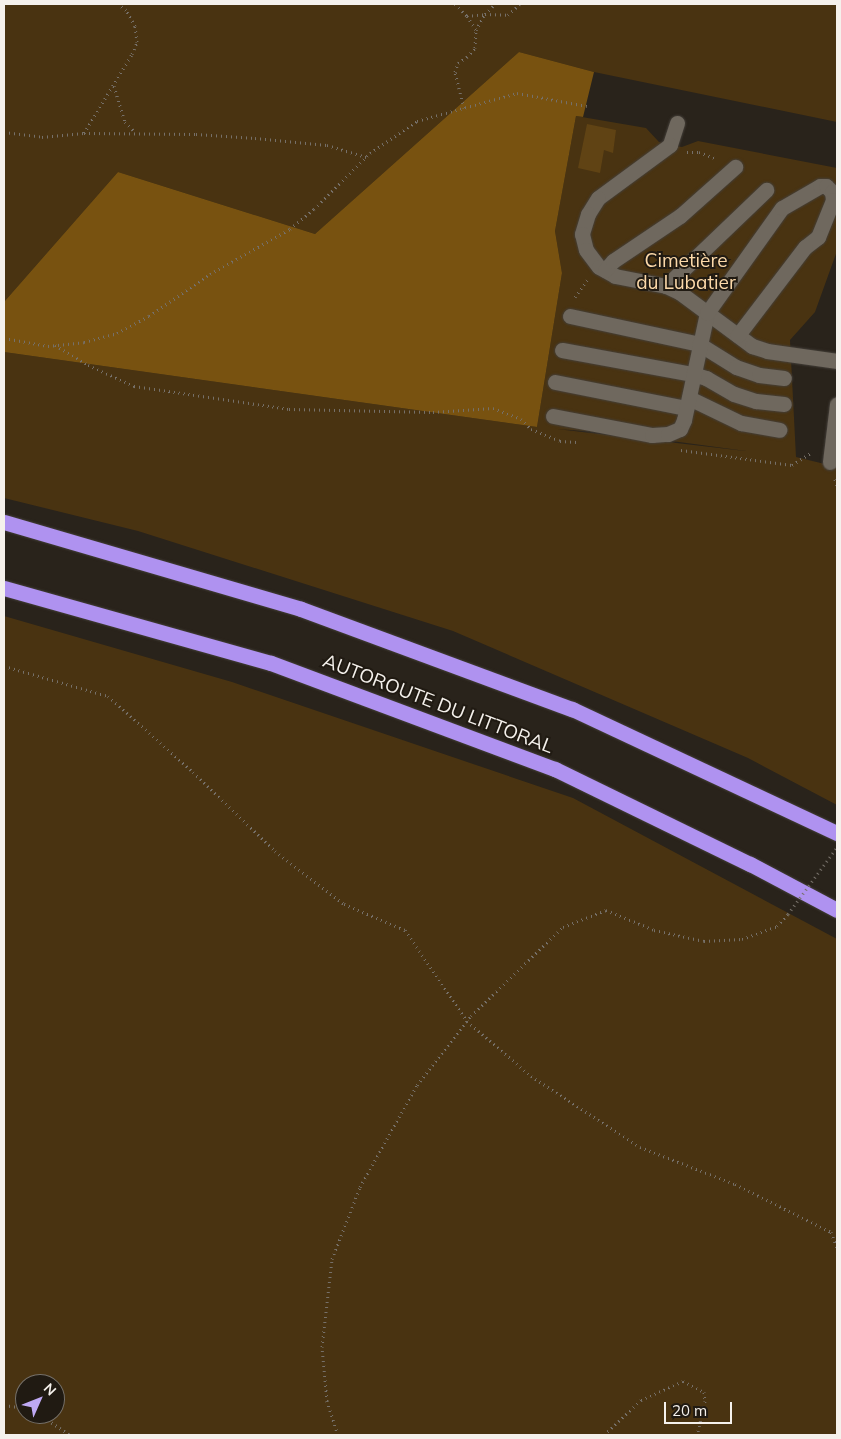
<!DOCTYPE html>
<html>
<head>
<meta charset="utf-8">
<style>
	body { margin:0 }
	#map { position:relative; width:841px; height:1439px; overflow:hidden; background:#29231b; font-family:Mulish,sans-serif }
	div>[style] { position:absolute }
	.green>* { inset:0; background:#493311 }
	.forest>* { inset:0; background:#785210 }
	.building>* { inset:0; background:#604314 }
	.path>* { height:3px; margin-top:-1.5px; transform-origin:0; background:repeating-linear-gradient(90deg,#767069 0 1px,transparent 0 5px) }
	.roads { filter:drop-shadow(0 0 1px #443f39) drop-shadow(0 0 1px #443f39) }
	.minor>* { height:15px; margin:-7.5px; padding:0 7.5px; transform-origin:7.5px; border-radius:7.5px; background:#6f685e }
	.highway>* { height:15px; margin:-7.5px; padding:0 7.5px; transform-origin:7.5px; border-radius:7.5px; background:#af92f0 }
	.path-bridge>* { height:3px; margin-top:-1.5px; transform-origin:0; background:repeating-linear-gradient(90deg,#767069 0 1px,transparent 0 5px) }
	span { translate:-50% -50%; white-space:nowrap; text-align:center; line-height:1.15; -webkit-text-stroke:4px #201a12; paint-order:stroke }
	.park-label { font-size:19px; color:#fcd9a9 }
	.street-label { font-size:19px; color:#f5f1ec }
	.frame { position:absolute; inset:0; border:5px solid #f5f1ec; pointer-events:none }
	.north { position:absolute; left:15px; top:1374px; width:50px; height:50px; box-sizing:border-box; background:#201a12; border:1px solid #757069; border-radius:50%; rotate:46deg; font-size:14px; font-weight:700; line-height:20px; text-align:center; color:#f5f1ec }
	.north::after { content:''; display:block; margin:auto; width:18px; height:22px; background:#bfa9f4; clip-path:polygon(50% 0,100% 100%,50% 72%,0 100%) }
	.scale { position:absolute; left:664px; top:1402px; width:68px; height:22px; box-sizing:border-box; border:2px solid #f5f1ec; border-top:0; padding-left:6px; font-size:15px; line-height:18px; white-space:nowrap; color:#f5f1ec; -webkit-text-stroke:4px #201a12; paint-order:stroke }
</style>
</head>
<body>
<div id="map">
	<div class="green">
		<div style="clip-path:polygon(4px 4px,837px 4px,837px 122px,594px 72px,519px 52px,315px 234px,118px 172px,4px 302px)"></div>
		<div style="clip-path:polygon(evenodd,576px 116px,646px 128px,659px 142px,670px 145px,682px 147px,698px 141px,837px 168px,837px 251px,815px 312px,790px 340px,796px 457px,837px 467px,837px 805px,748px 758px,453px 631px,138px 531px,4px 498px,4px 352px,537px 427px,562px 273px,555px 231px,576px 116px,557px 429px,612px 433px,746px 451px,745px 451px,557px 429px)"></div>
		<div style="clip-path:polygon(evenodd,4px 616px,232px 682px,573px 798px,837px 939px,837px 1435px,4px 1435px,4px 616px,25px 1384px,55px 1384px,55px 1414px,25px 1414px,25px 1384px)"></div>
	</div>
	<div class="forest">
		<div style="clip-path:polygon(519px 52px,594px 72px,583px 117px,576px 116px,555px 231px,562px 273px,537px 427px,4px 352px,4px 302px,118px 172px,315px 234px)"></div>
	</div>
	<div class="building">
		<div style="clip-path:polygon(587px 124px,616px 130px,613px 153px,604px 150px,600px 173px,578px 168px)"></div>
	</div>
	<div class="path">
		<div style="left:455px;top:4px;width:17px;rotate:45deg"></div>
		<div style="left:467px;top:16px;width:18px;rotate:-6deg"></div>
		<div style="left:485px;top:14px;width:14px;rotate:-45deg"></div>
		<div style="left:467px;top:16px;width:17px;rotate:57deg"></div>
		<div style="left:114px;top:86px;width:38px;rotate:73deg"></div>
		<div style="left:125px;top:122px;width:14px;rotate:45deg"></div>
		<div style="left:464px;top:108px;width:37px;rotate:-104deg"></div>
		<div style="left:455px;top:72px;width:9px;rotate:-72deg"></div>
		<div style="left:458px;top:63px;width:11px;rotate:-34deg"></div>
		<div style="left:467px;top:57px;width:12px;rotate:-48deg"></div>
		<div style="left:475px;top:48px;width:18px;rotate:-87deg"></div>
		<div style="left:476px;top:30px;width:18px;rotate:-61deg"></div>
		<div style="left:485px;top:14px;width:23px;rotate:2deg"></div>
		<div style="left:508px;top:15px;width:16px;rotate:-43deg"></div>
		<div style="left:4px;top:132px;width:38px;rotate:7deg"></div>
		<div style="left:42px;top:137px;width:42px;rotate:-5.4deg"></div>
		<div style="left:84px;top:133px;width:92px;rotate:-58.7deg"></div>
		<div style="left:132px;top:54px;width:13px;rotate:-67deg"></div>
		<div style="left:137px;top:42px;width:16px;rotate:-97deg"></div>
		<div style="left:135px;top:26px;width:18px;rotate:-119deg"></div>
		<div style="left:126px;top:10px;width:10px;rotate:-143deg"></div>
		<div style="left:84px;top:133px;width:112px;rotate:0.5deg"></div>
		<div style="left:196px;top:134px;width:59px;rotate:3.9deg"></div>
		<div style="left:255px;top:138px;width:72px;rotate:5.6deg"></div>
		<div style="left:327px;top:145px;width:41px;rotate:17.1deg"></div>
		<div style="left:687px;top:152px;width:12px"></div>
		<div style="left:699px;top:152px;width:19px;rotate:21deg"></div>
		<div style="left:575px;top:297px;width:21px;rotate:-55deg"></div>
		<div style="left:4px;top:338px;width:45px;rotate:10.3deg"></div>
		<div style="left:48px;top:346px;width:36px;rotate:-6deg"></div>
		<div style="left:84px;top:342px;width:34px;rotate:-15deg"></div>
		<div style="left:117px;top:333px;width:36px;rotate:-28deg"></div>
		<div style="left:149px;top:316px;width:74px;rotate:-34.5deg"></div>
		<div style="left:210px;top:274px;width:92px;rotate:-29.4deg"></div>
		<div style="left:290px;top:229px;width:31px;rotate:-40deg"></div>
		<div style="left:314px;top:209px;width:79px;rotate:-45deg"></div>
		<div style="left:370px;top:153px;width:57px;rotate:-34.2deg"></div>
		<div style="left:417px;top:121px;width:104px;rotate:-15.6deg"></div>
		<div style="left:517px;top:93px;width:71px;rotate:10.5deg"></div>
		<div style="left:55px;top:345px;width:39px;rotate:31deg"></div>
		<div style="left:88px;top:365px;width:51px;rotate:24.5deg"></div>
		<div style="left:134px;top:386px;width:157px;rotate:8.4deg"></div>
		<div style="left:289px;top:409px;width:144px;rotate:1.2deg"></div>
		<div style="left:433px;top:412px;width:60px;rotate:-3.8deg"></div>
		<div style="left:493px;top:408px;width:30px;rotate:21deg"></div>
		<div style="left:521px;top:419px;width:14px;rotate:45deg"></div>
		<div style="left:531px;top:429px;width:31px;rotate:22deg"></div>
		<div style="left:560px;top:441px;width:17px;rotate:3deg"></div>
		<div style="left:681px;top:450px;width:112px;rotate:7.7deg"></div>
		<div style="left:792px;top:465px;width:24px;rotate:-33deg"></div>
		<div style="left:835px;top:479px;width:7px;rotate:74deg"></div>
		<div style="left:4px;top:666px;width:108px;rotate:16.1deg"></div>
		<div style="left:108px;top:696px;width:114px;rotate:41.8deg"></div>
		<div style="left:193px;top:772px;width:114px;rotate:43.9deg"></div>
		<div style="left:275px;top:851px;width:87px;rotate:37.5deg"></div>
		<div style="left:344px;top:904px;width:66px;rotate:23.1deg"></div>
		<div style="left:405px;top:930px;width:110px;rotate:55.7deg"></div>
		<div style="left:467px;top:1021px;width:84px;rotate:40.7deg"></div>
		<div style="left:531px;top:1076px;width:130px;rotate:33.1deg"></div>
		<div style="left:640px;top:1147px;width:102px;rotate:21.3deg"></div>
		<div style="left:735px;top:1184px;width:107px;rotate:26.6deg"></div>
		<div style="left:831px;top:1232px;width:17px;rotate:69deg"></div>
		<div style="left:4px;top:1405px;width:21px;rotate:8deg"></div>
		<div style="left:39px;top:1414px;width:37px;rotate:34deg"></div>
		<div style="left:338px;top:1435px;width:36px;rotate:-108deg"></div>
		<div style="left:327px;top:1401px;width:54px;rotate:-95.3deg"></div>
		<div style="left:322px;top:1347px;width:89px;rotate:-83.5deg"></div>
		<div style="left:332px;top:1259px;width:77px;rotate:-68.7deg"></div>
		<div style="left:360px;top:1187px;width:117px;rotate:-60.8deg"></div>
		<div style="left:417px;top:1085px;width:88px;rotate:-52deg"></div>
		<div style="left:471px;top:1016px;width:128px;rotate:-44.1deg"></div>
		<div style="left:563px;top:927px;width:46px;rotate:-21.6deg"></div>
		<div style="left:606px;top:910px;width:52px;rotate:22.6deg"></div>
		<div style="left:654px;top:930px;width:51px;rotate:12.4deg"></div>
		<div style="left:704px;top:941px;width:38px;rotate:-3deg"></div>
		<div style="left:742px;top:939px;width:37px;rotate:-20deg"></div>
		<div style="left:777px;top:926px;width:16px;rotate:-47deg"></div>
		<div style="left:604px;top:1435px;width:51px;rotate:-43.4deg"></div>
		<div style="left:641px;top:1400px;width:46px;rotate:-24.3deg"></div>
		<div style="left:683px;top:1381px;width:24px;rotate:28deg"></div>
		<div style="left:704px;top:1392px;width:9px;rotate:84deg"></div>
		<div style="left:705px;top:1401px;width:35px;rotate:103deg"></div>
	</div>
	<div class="roads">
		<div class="minor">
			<div style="left:677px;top:123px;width:23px;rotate:108deg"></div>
			<div style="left:670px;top:145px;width:89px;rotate:143.6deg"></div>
			<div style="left:598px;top:198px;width:19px;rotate:122deg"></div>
			<div style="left:588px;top:214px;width:21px;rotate:107deg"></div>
			<div style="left:582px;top:234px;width:16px;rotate:76deg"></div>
			<div style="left:586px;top:250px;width:21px;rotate:53deg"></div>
			<div style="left:599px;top:267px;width:18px;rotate:29deg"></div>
			<div style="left:615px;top:276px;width:52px;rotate:11.1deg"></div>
			<div style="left:666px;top:286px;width:14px;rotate:25deg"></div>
			<div style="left:679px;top:292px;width:91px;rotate:36.5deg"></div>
			<div style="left:752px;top:346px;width:16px;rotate:18deg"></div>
			<div style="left:767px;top:351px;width:71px;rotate:8.1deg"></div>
			<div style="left:605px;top:270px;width:12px;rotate:-48deg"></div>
			<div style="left:613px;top:261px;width:81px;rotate:-33.9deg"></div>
			<div style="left:680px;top:216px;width:74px;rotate:-41.7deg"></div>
			<div style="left:666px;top:286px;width:139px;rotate:-43.8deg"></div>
			<div style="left:570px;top:316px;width:132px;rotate:12.2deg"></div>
			<div style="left:699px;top:344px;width:44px;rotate:31.9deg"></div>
			<div style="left:736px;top:367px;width:24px;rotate:19deg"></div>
			<div style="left:759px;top:375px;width:25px;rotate:7deg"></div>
			<div style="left:562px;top:350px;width:133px;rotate:10.4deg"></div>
			<div style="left:693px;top:374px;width:14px;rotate:17deg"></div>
			<div style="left:706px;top:378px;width:32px;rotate:30deg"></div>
			<div style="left:734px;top:394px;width:23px;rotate:18deg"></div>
			<div style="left:756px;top:401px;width:28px;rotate:6deg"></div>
			<div style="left:555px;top:382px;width:134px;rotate:11.2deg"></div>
			<div style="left:689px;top:398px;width:58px;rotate:25.7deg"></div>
			<div style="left:741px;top:423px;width:39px;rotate:10deg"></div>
			<div style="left:553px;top:416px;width:101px;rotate:10.9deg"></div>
			<div style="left:652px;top:435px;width:16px;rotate:-4deg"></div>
			<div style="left:668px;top:434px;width:13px;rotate:-23deg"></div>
			<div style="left:680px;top:429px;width:10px;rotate:-66deg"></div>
			<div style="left:684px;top:420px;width:109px;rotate:-77.9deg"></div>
			<div style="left:707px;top:313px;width:129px;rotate:-54.5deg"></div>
			<div style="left:782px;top:208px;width:44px;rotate:-30.1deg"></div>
			<div style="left:820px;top:186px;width:6px"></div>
			<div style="left:826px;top:186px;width:8px;rotate:45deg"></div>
			<div style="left:832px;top:192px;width:8px;rotate:83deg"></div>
			<div style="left:833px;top:200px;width:40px;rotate:112deg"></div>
			<div style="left:818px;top:237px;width:16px;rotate:142deg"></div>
			<div style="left:805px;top:247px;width:111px;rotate:127.3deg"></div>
			<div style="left:830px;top:462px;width:58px;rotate:-83.1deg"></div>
		</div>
		<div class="highway">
			<div style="left:4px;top:522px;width:309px;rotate:16.3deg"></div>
			<div style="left:301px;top:609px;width:289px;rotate:20.3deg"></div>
			<div style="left:572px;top:709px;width:293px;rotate:25.1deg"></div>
			<div style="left:4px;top:588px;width:277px;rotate:15.7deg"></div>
			<div style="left:271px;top:663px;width:303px;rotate:20.5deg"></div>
			<div style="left:555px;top:769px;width:217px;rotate:26deg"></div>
			<div style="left:750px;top:864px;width:98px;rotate:27.9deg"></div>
		</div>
	</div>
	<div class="path-bridge">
		<div style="left:788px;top:914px;width:83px;rotate:-53.8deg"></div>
	</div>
	<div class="park-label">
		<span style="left:686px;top:272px">Cimetière<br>du Lubatier</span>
	</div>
	<div class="street-label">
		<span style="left:438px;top:704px;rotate:21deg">AUTOROUTE DU LITTORAL</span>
	</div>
	<div class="frame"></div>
	<div class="north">N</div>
	<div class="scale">20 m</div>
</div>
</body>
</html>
